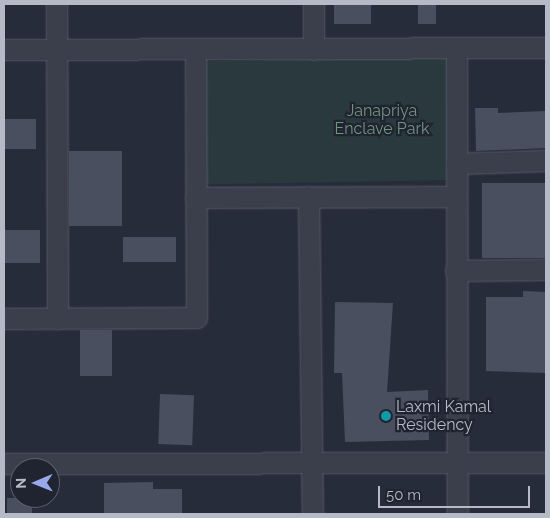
<!DOCTYPE html>
<html>
<head>
<meta charset="utf-8">
<style>
	body { margin:0 }
	#map { position:relative; width:550px; height:518px; overflow:hidden; background:#272c3b; font-family:Raleway,sans-serif }
	div>[style] { position:absolute }
	.green>* { inset:0; background:#2a393d; transform-origin:0 0 }
	.building>* { inset:0; background:#494f5f; transform-origin:0 0 }
	.roads { filter:drop-shadow(0 0 1px #565a67) drop-shadow(0 0 1px #565a67) }
	.street>* { height:20px; margin:-10px; padding:0 10px; transform-origin:10px; border-radius:10px; background:#3b3f4c }
	.dots>* { width:14px; height:14px; translate:-50% -50%; box-sizing:border-box; border:2px solid #202431; border-radius:50% }
	span { translate:-50% -50%; white-space:nowrap; text-align:center; line-height:1.15; -webkit-text-stroke:4.5px #202431; paint-order:stroke }
	.park-label { font-size:16px; color:#70957f }
	.poi-label { font-size:16px; color:#b6bac7 }
	.left { translate:0 -50%; text-align:left }
	.frame { position:absolute; inset:0; border:5px solid #b6bac7; pointer-events:none }
	.north { position:absolute; left:10px; top:458px; width:50px; height:50px; box-sizing:border-box; background:#202431; border:1px solid #5c606d; border-radius:50%; rotate:269deg; font-size:14px; font-weight:700; line-height:20px; text-align:center; color:#b6bac7 }
	.north::after { content:''; display:block; margin:auto; width:18px; height:22px; background:#97a9eb; clip-path:polygon(50% 0,100% 100%,50% 72%,0 100%) }
	.scale { position:absolute; left:378px; top:486px; width:152px; height:22px; box-sizing:border-box; border:2px solid #b6bac7; border-top:0; padding-left:6px; font-size:15px; line-height:18px; white-space:nowrap; color:#b6bac7; -webkit-text-stroke:4px #202431; paint-order:stroke }
</style>
</head>
<body>
<div id="map">
	<div class="green">
		<div style="left:449px;top:57px;width:123px;height:245px;rotate:89deg"></div>
	</div>
	<div class="building">
		<div style="left:334px;top:4px;width:37px;height:20px"></div>
		<div style="left:418px;top:4px;width:18px;height:20px"></div>
		<div style="clip-path:polygon(475px 108px,498px 108px,498px 113px,546px 111px,546px 148px,476px 151px)"></div>
		<div style="left:4px;top:119px;width:32px;height:30px"></div>
		<div style="left:69px;top:151px;width:53px;height:75px"></div>
		<div style="left:546px;top:183px;width:75px;height:64px;rotate:90deg"></div>
		<div style="left:4px;top:230px;width:36px;height:33px"></div>
		<div style="left:123px;top:237px;width:53px;height:25px"></div>
		<div style="clip-path:polygon(523px 291px,546px 292px,546px 373px,486px 371px,486px 297px,523px 297px)"></div>
		<div style="clip-path:polygon(335px 302px,393px 303px,387px 392px,428px 390px,429px 440px,345px 442px,342px 373px,334px 373px)"></div>
		<div style="left:112px;top:330px;width:46px;height:32px;rotate:90deg"></div>
		<div style="left:160px;top:394px;width:34px;height:50px;rotate:2deg"></div>
		<div style="clip-path:polygon(153px 482px,153px 489px,182px 489px,182px 514px,104px 514px,104px 483px)"></div>
		<div style="left:7px;top:498px;width:25px;height:16px"></div>
	</div>
	<div class="roads">
		<div class="street">
			<div style="left:57px;top:4px;width:315px;rotate:89.8deg"></div>
			<div style="left:457px;top:49px;width:465px;rotate:89.9deg"></div>
			<div style="left:4px;top:50px;width:542px;rotate:-0.21deg"></div>
			<div style="left:314px;top:50px;width:46px;rotate:-90deg"></div>
			<div style="left:457px;top:164px;width:89px;rotate:-1.9deg"></div>
			<div style="left:309px;top:197px;width:317px;rotate:89.3deg"></div>
			<div style="left:196px;top:198px;width:261px;rotate:-0.2deg"></div>
			<div style="left:456px;top:271px;width:90px;rotate:-0.6deg"></div>
			<div style="left:4px;top:319px;width:193px;rotate:-0.3deg"></div>
			<div style="left:197px;top:318px;width:266px;rotate:-90.2deg"></div>
			<div style="left:4px;top:464px;width:542px;rotate:-0.11deg"></div>
		</div>
	</div>
	<div class="dots">
		<div style="left:386px;top:416px;background:#0f9aa8"></div>
	</div>
	<div class="park-label">
		<span style="left:382px;top:120px">Janapriya<br>Enclave Park</span>
	</div>
	<div class="poi-label">
		<span class="left" style="left:396px;top:416px">Laxmi Kamal<br>Residency</span>
	</div>
	<div class="frame"></div>
	<div class="north">N</div>
	<div class="scale">50 m</div>
</div>
</body>
</html>
